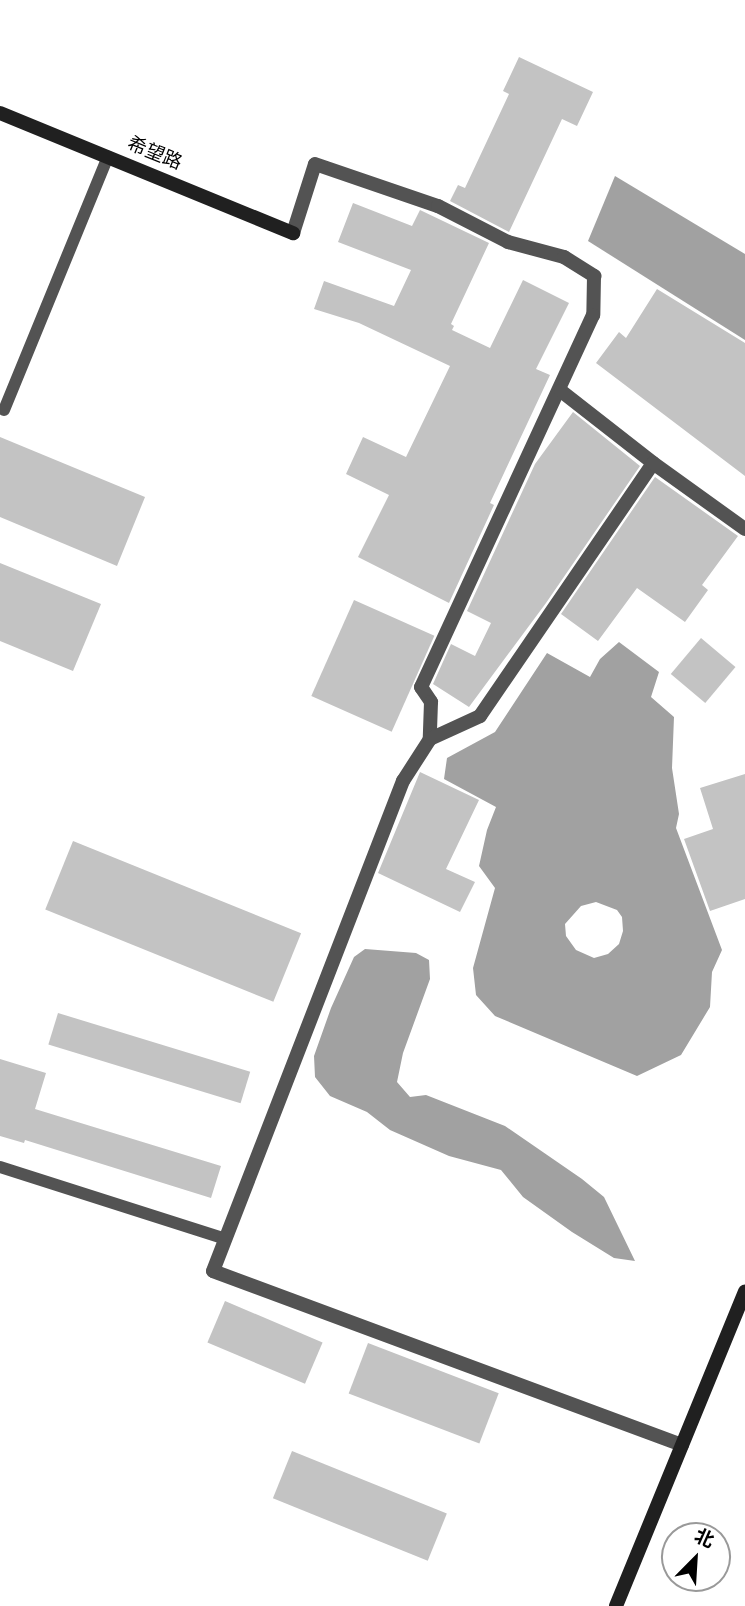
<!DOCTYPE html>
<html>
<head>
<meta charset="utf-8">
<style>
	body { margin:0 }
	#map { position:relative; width:745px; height:1606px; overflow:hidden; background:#fff; font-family:Overpass,"Noto Sans SC",sans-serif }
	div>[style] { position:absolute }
	.water>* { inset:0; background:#a1a1a1 }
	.building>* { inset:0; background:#c3c3c3; transform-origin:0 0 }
	.lane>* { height:12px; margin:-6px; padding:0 6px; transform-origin:6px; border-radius:6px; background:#535353 }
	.street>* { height:14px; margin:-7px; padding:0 7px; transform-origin:7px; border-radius:7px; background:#535353 }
	.secondary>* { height:14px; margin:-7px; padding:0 7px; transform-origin:7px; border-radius:7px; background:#202020 }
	span { translate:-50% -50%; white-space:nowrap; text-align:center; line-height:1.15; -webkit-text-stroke:5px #fff; paint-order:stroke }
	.street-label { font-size:19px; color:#000 }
	.north { position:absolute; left:661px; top:1522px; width:70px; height:70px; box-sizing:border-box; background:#fff; border:2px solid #999; border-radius:50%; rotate:24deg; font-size:19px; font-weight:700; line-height:28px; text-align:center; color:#000 }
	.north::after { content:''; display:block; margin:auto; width:24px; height:32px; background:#000; clip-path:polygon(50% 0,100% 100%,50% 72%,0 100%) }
</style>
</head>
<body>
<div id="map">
	<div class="water">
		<div style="clip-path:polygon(615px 176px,745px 254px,745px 340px,588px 241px)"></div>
		<div style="clip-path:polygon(evenodd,619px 642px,659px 672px,651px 697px,674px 717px,672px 768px,679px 814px,676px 828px,722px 950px,712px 972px,710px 1007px,681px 1055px,637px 1076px,495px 1016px,476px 995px,473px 968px,495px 888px,479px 866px,487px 830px,496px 807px,444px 779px,447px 758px,495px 732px,547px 653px,590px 677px,600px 659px,619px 642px,596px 902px,617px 910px,622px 917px,623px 931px,619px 944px,608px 954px,594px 958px,576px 950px,566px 936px,565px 924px,581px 906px,596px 902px)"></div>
		<div style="clip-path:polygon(365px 949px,416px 953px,429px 960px,430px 979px,403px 1053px,397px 1082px,410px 1097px,426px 1095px,505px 1126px,582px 1179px,604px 1197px,635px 1261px,614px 1258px,572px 1232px,523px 1197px,501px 1170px,449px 1156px,390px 1130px,367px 1112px,330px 1096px,315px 1077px,314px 1056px,331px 1008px,354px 957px)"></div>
	</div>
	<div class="building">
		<div style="clip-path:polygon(519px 57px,593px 92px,577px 126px,562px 119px,509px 232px,450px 201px,458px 185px,465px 188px,509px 94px,503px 91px)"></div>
		<div style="clip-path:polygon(353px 203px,412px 226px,420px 210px,489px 243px,451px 324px,454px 326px,452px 330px,490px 348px,523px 280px,569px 303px,536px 369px,550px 375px,490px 503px,494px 505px,449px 603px,358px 557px,389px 495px,346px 474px,363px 437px,406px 457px,450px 366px,359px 323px,314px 309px,324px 281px,394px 306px,411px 270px,338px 242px)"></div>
		<div style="clip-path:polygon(657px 289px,745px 343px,745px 476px,596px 363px,619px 332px,626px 338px)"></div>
		<div style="clip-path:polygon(573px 412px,640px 466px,546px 603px,469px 707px,433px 684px,451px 644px,475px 656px,491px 623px,467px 611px,535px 464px)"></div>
		<div style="clip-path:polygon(0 437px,145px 497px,117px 566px,0 517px)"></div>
		<div style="clip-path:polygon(655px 477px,738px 536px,702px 585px,708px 590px,685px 622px,637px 588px,598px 641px,561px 614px)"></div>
		<div style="clip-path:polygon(0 563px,101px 604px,73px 671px,0 641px)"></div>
		<div style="left:354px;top:600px;width:88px;height:105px;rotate:24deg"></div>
		<div style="left:701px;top:638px;width:45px;height:47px;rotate:40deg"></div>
		<div style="clip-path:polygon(420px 772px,479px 800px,446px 869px,475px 882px,460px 912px,378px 873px)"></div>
		<div style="clip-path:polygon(745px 774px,745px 899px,710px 911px,684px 839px,713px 829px,700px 788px)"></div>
		<div style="left:73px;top:841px;width:246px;height:74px;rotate:22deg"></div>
		<div style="left:58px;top:1013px;width:201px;height:33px;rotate:17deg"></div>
		<div style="clip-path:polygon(0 1059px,46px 1073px,35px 1109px,221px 1166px,211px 1198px,25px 1140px,24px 1143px,0 1136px)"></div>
		<div style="left:225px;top:1301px;width:106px;height:45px;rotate:23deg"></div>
		<div style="left:368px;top:1343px;width:140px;height:54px;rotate:21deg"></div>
		<div style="left:292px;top:1451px;width:167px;height:51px;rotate:22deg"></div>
	</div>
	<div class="lane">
		<div style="left:4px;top:410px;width:274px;rotate:-67.7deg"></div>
		<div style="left:0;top:1167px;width:237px;rotate:17.7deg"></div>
	</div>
	<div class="street">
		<div style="left:293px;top:233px;width:72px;rotate:-72.3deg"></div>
		<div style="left:315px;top:164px;width:130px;rotate:18.9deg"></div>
		<div style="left:438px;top:206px;width:79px;rotate:27.2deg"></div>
		<div style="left:508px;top:242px;width:58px;rotate:15deg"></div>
		<div style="left:564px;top:257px;width:36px;rotate:32deg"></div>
		<div style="left:594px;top:276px;width:39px;rotate:91deg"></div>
		<div style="left:593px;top:315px;width:410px;rotate:114.8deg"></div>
		<div style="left:421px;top:687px;width:18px;rotate:56deg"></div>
		<div style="left:431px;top:702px;width:37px;rotate:92deg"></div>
		<div style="left:561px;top:391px;width:117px;rotate:38deg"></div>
		<div style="left:682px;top:1445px;width:500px;rotate:-159.65deg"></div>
		<div style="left:213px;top:1271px;width:526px;rotate:-68.81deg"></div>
		<div style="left:403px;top:781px;width:50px;rotate:-57.3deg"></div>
		<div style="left:430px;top:739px;width:55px;rotate:-24.7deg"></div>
		<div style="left:480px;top:716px;width:306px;rotate:-55.6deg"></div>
		<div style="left:653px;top:463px;width:113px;rotate:35.7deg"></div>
	</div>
	<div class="secondary">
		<div style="left:0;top:113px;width:317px;rotate:22.3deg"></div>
		<div style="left:616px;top:1606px;width:340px;rotate:-67.7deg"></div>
	</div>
	<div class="street-label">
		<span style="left:154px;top:155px;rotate:22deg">希望路</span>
	</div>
	<div class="north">北</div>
</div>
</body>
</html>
